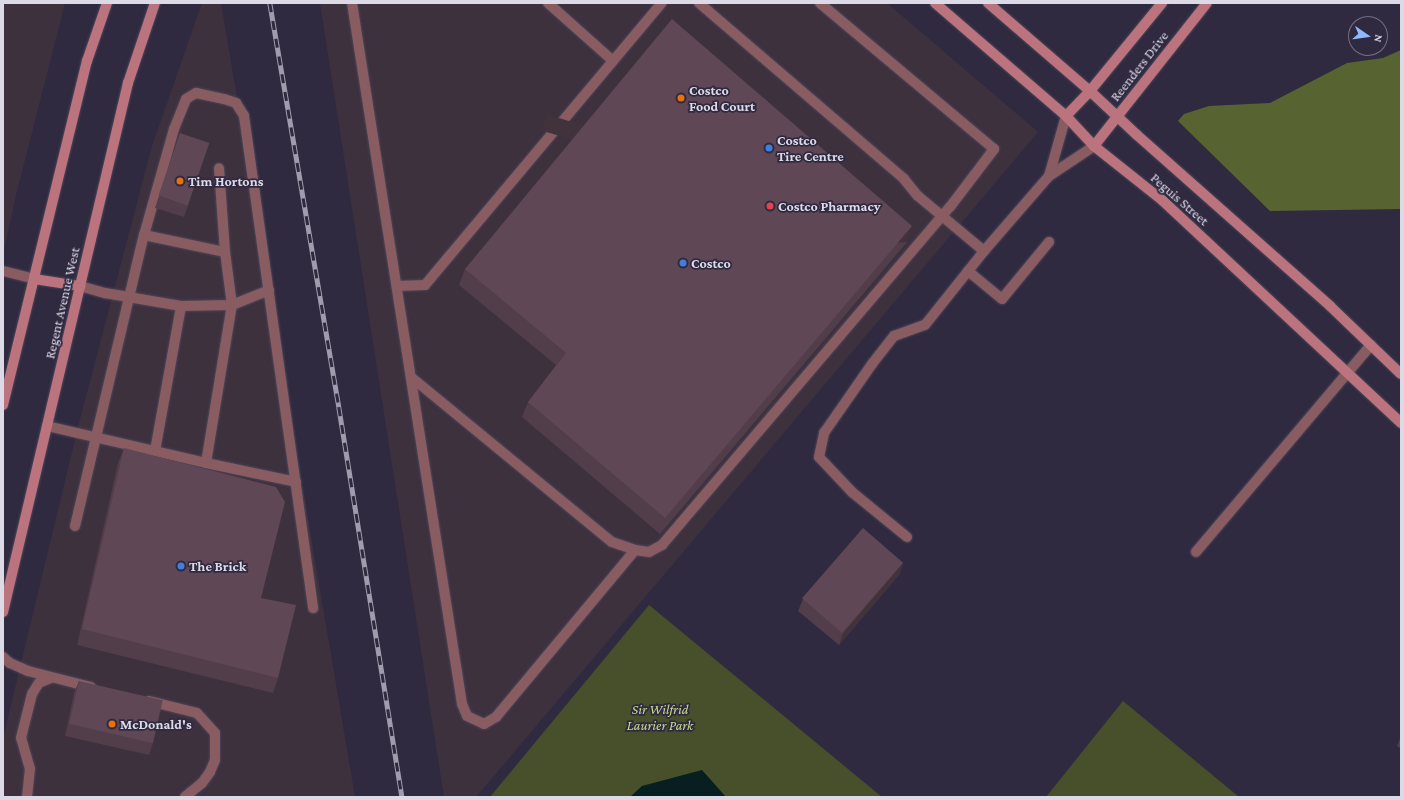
<!DOCTYPE html>
<html>
<head>
<meta charset="utf-8">
<style>
	body { margin:0 }
	#map { position:relative; width:1404px; height:800px; overflow:hidden; background:#302a40; font-family:"Crimson Pro",serif }
	div>[style] { position:absolute }
	.commercial>* { inset:0; background:#3e313e }
	.green>* { inset:0; background:#48502b }
	.forest>* { inset:0; background:#586332 }
	.water>* { inset:0; background:#071f20 }
	.roads { filter:drop-shadow(0 0 1px #4c465b) drop-shadow(0 0 1px #4c465b) }
	.lane>* { height:10px; margin:-5px; padding:0 5px; transform-origin:5px; border-radius:5px; background:#895c61 }
	.secondary>* { height:10px; margin:-5px; padding:0 5px; transform-origin:5px; border-radius:5px; background:#bb747d }
	.rail>* { height:4.5px; margin-top:-2.25px; transform-origin:0; background:repeating-linear-gradient(90deg,#302a40 0 9px,#a09cad 0 18px); box-sizing:border-box; border-block:1px solid #a09cad }
	.wall>* { inset:0; background:#523d4a }
	.shaded-wall>* { inset:0; background:#42323c; transform-origin:0 0 }
	.building>* { inset:0; background:#5f4756; transform-origin:0 0 }
	.dots>* { width:11px; height:11px; translate:-50% -50%; box-sizing:border-box; border:2px solid #302a40; border-radius:50% }
	span { translate:-50% -50%; white-space:nowrap; text-align:center; line-height:1.15; -webkit-text-stroke:3.5px #302a40; paint-order:stroke }
	.street-label { font-size:14px; color:#dddae8 }
	.poi-label { font-size:14px; color:#dddae8; font-weight:700 }
	.left { translate:0 -50%; text-align:left }
	.park-label { font-size:14px; color:#c8db8d; font-style:italic }
	.frame { position:absolute; inset:0; border:4px solid #dddae8; pointer-events:none }
	.north { position:absolute; left:1348px; top:16px; width:40px; height:40px; box-sizing:border-box; background:#302a40; border:1px solid #757083; border-radius:50%; rotate:103deg; font-size:11px; font-weight:700; line-height:16px; text-align:center; color:#dddae8 }
	.north::after { content:''; display:block; margin:auto; width:14px; height:18px; background:#8eb9fd; clip-path:polygon(50% 0,100% 100%,50% 72%,0 100%) }
</style>
</head>
<body>
<div id="map">
	<div class="commercial">
		<div style="clip-path:polygon(3px 3px,65px 3px,16px 195px,3px 255px)"></div>
		<div style="clip-path:polygon(202px 3px,221px 3px,355px 797px,3px 797px,3px 738px,79px 423px,152px 146px)"></div>
		<div style="clip-path:polygon(320px 3px,887px 3px,1038px 132px,476px 797px,444px 797px)"></div>
	</div>
	<div class="green">
		<div style="clip-path:polygon(649px 605px,882px 797px,490px 797px)"></div>
		<div style="clip-path:polygon(1123px 701px,1239px 797px,1046px 797px)"></div>
	</div>
	<div class="forest">
		<div style="clip-path:polygon(1401px 50px,1401px 209px,1270px 211px,1178px 121px,1184px 114px,1209px 106px,1270px 103px,1347px 63px,1383px 58px)"></div>
	</div>
	<div class="water">
		<div style="clip-path:polygon(702px 770px,726px 797px,630px 797px,642px 786px)"></div>
	</div>
	<div class="roads">
		<div class="lane">
			<div style="left:352px;top:3px;width:710px;rotate:81.08deg"></div>
			<div style="left:462px;top:704px;width:13px;rotate:67deg"></div>
			<div style="left:467px;top:716px;width:19px;rotate:25deg"></div>
			<div style="left:484px;top:724px;width:14px;rotate:-30deg"></div>
			<div style="left:496px;top:717px;width:217px;rotate:-50.2deg"></div>
			<div style="left:635px;top:550px;width:14px;rotate:8deg"></div>
			<div style="left:649px;top:552px;width:15px;rotate:-28deg"></div>
			<div style="left:662px;top:545px;width:444px;rotate:-49.6deg"></div>
			<div style="left:950px;top:207px;width:73px;rotate:-52.8deg"></div>
			<div style="left:994px;top:149px;width:227px;rotate:-140deg"></div>
			<div style="left:548px;top:3px;width:87px;rotate:41.7deg"></div>
			<div style="left:699px;top:3px;width:270px;rotate:40.6deg"></div>
			<div style="left:904px;top:179px;width:22px;rotate:51deg"></div>
			<div style="left:918px;top:196px;width:86px;rotate:39.8deg"></div>
			<div style="left:984px;top:251px;width:99px;rotate:-49.1deg"></div>
			<div style="left:1049px;top:176px;width:62px;rotate:-74.2deg"></div>
			<div style="left:1049px;top:176px;width:54px;rotate:-33.7deg"></div>
			<div style="left:144px;top:235px;width:83px;rotate:11.9deg"></div>
			<div style="left:3px;top:271px;width:32px;rotate:14deg"></div>
			<div style="left:968px;top:271px;width:44px;rotate:39.5deg"></div>
			<div style="left:1002px;top:299px;width:74px;rotate:-50.5deg"></div>
			<div style="left:80px;top:286px;width:26px;rotate:16deg"></div>
			<div style="left:105px;top:293px;width:77px;rotate:9.7deg"></div>
			<div style="left:181px;top:306px;width:51px;rotate:-1.1deg"></div>
			<div style="left:232px;top:305px;width:40px;rotate:-22deg"></div>
			<div style="left:397px;top:286px;width:28px;rotate:-2deg"></div>
			<div style="left:425px;top:285px;width:368px;rotate:-50deg"></div>
			<div style="left:411px;top:377px;width:260px;rotate:39.4deg"></div>
			<div style="left:612px;top:542px;width:24px;rotate:19deg"></div>
			<div style="left:47px;top:426px;width:163px;rotate:13.1deg"></div>
			<div style="left:206px;top:463px;width:92px;rotate:11.9deg"></div>
			<div style="left:155px;top:451px;width:147px;rotate:-79.8deg"></div>
			<div style="left:206px;top:463px;width:160px;rotate:-80.7deg"></div>
			<div style="left:232px;top:305px;width:53px;rotate:-97.5deg"></div>
			<div style="left:225px;top:252px;width:84px;rotate:-94.1deg"></div>
			<div style="left:75px;top:526px;width:299px;rotate:-76.7deg"></div>
			<div style="left:144px;top:235px;width:110px;rotate:-74.2deg"></div>
			<div style="left:174px;top:129px;width:32px;rotate:-68deg"></div>
			<div style="left:186px;top:99px;width:12px;rotate:-31deg"></div>
			<div style="left:196px;top:93px;width:29px;rotate:12deg"></div>
			<div style="left:224px;top:99px;width:13px;rotate:18deg"></div>
			<div style="left:236px;top:103px;width:15px;rotate:58deg"></div>
			<div style="left:244px;top:116px;width:497px;rotate:82deg"></div>
			<div style="left:907px;top:537px;width:71px;rotate:-140.7deg"></div>
			<div style="left:852px;top:492px;width:48px;rotate:-133.3deg"></div>
			<div style="left:819px;top:457px;width:25px;rotate:-78deg"></div>
			<div style="left:824px;top:433px;width:84px;rotate:-55.2deg"></div>
			<div style="left:872px;top:364px;width:36px;rotate:-52deg"></div>
			<div style="left:894px;top:336px;width:33px;rotate:-20deg"></div>
			<div style="left:925px;top:325px;width:95px;rotate:-51.4deg"></div>
			<div style="left:1196px;top:552px;width:271px;rotate:-49.8deg"></div>
			<div style="left:3px;top:657px;width:9px;rotate:41deg"></div>
			<div style="left:10px;top:663px;width:20px;rotate:24deg"></div>
			<div style="left:28px;top:671px;width:65px;rotate:14.3deg"></div>
			<div style="left:149px;top:701px;width:49px;rotate:14deg"></div>
			<div style="left:197px;top:713px;width:27px;rotate:48deg"></div>
			<div style="left:215px;top:733px;width:27px;rotate:90deg"></div>
			<div style="left:215px;top:760px;width:13px;rotate:113deg"></div>
			<div style="left:210px;top:772px;width:14px;rotate:126deg"></div>
			<div style="left:202px;top:783px;width:22px;rotate:141deg"></div>
			<div style="left:27px;top:797px;width:28px;rotate:-84deg"></div>
			<div style="left:30px;top:769px;width:32px;rotate:-106deg"></div>
			<div style="left:21px;top:738px;width:45px;rotate:-76deg"></div>
			<div style="left:32px;top:694px;width:13px;rotate:-58deg"></div>
			<div style="left:39px;top:683px;width:13px;rotate:-23deg"></div>
		</div>
		<div class="secondary">
			<div style="left:935px;top:3px;width:173px;rotate:40.8deg"></div>
			<div style="left:1066px;top:116px;width:41px;rotate:47deg"></div>
			<div style="left:1094px;top:146px;width:87px;rotate:38.5deg"></div>
			<div style="left:1162px;top:200px;width:327px;rotate:43deg"></div>
			<div style="left:988px;top:3px;width:135px;rotate:40.8deg"></div>
			<div style="left:1090px;top:91px;width:64px;rotate:43.1deg"></div>
			<div style="left:1137px;top:135px;width:258px;rotate:41.5deg"></div>
			<div style="left:1330px;top:306px;width:98px;rotate:43.8deg"></div>
			<div style="left:1066px;top:116px;width:35px;rotate:-46deg"></div>
			<div style="left:1090px;top:91px;width:114px;rotate:-50.7deg"></div>
			<div style="left:1094px;top:146px;width:182px;rotate:-51.7deg"></div>
			<div style="left:34px;top:279px;width:47px;rotate:8.7deg"></div>
			<div style="left:3px;top:405px;width:354px;rotate:-76.3deg"></div>
			<div style="left:87px;top:61px;width:61px;rotate:-71deg"></div>
			<div style="left:3px;top:612px;width:544px;rotate:-76.71deg"></div>
			<div style="left:128px;top:83px;width:84px;rotate:-71.4deg"></div>
		</div>
	</div>
	<div class="rail">
		<div style="left:270px;top:3px;width:410px;rotate:80.3deg"></div>
		<div style="left:339px;top:407px;width:395px;rotate:80.8deg"></div>
	</div>
	<div class="wall">
		<div style="clip-path:polygon(180px 133px,188px 205px,184px 217px,155px 208px)"></div>
		<div style="clip-path:polygon(907px 242px,660px 534px,522px 417px,528px 402px,556px 365px,459px 285px,465px 269px)"></div>
		<div style="clip-path:polygon(124px 448px,261px 598px,278px 678px,273px 693px,77px 645px,118px 463px)"></div>
		<div style="clip-path:polygon(903px 563px,899px 575px,839px 645px,798px 611px,803px 599px)"></div>
		<div style="clip-path:polygon(79px 681px,153px 743px,149px 755px,65px 736px,74px 693px)"></div>
		<div style="clip-path:polygon(1401px 736px,1401px 749px,1397px 746px)"></div>
	</div>
	<div class="shaded-wall">
		<div style="left:912px;top:226px;width:17px;height:382px;rotate:107deg"></div>
		<div style="clip-path:polygon(903px 563px,899px 575px,839px 645px,843px 633px)"></div>
	</div>
	<div class="building">
		<div style="clip-path:polygon(672px 19px,912px 226px,665px 518px,528px 402px,566px 353px,465px 269px)"></div>
		<div style="left:180px;top:133px;width:31px;height:66px;rotate:19deg"></div>
		<div style="clip-path:polygon(124px 448px,276px 487px,285px 502px,261px 598px,296px 605px,278px 678px,82px 629px)"></div>
		<div style="left:863px;top:528px;width:53px;height:93px;rotate:41deg"></div>
		<div style="left:79px;top:681px;width:86px;height:44px;rotate:13deg"></div>
	</div>
	<div class="dots">
		<div style="left:681px;top:98px;background:#e8710a"></div>
		<div style="left:769px;top:148px;background:#3f7fe0"></div>
		<div style="left:180px;top:181px;background:#e8710a"></div>
		<div style="left:770px;top:206px;background:#e0444e"></div>
		<div style="left:683px;top:263px;background:#3f7fe0"></div>
		<div style="left:181px;top:566px;background:#3f7fe0"></div>
		<div style="left:112px;top:724px;background:#e8710a"></div>
	</div>
	<div class="street-label">
		<span style="left:1139px;top:66px;rotate:-52deg">Reenders Drive</span>
		<span style="left:1180px;top:199px;rotate:41deg">Peguis Street</span>
		<span style="left:62px;top:303px;rotate:-77deg">Regent Avenue West</span>
	</div>
	<div class="poi-label">
		<span class="left" style="left:689px;top:98px">Costco<br>Food Court</span>
		<span class="left" style="left:777px;top:148px">Costco<br>Tire Centre</span>
		<span class="left" style="left:188px;top:181px">Tim Hortons</span>
		<span class="left" style="left:778px;top:206px">Costco Pharmacy</span>
		<span class="left" style="left:691px;top:263px">Costco</span>
		<span class="left" style="left:189px;top:566px">The Brick</span>
		<span class="left" style="left:120px;top:724px">McDonald's</span>
	</div>
	<div class="park-label">
		<span style="left:660px;top:717px">Sir Wilfrid<br>Laurier Park</span>
	</div>
	<div class="frame"></div>
	<div class="north">N</div>
</div>
</body>
</html>
